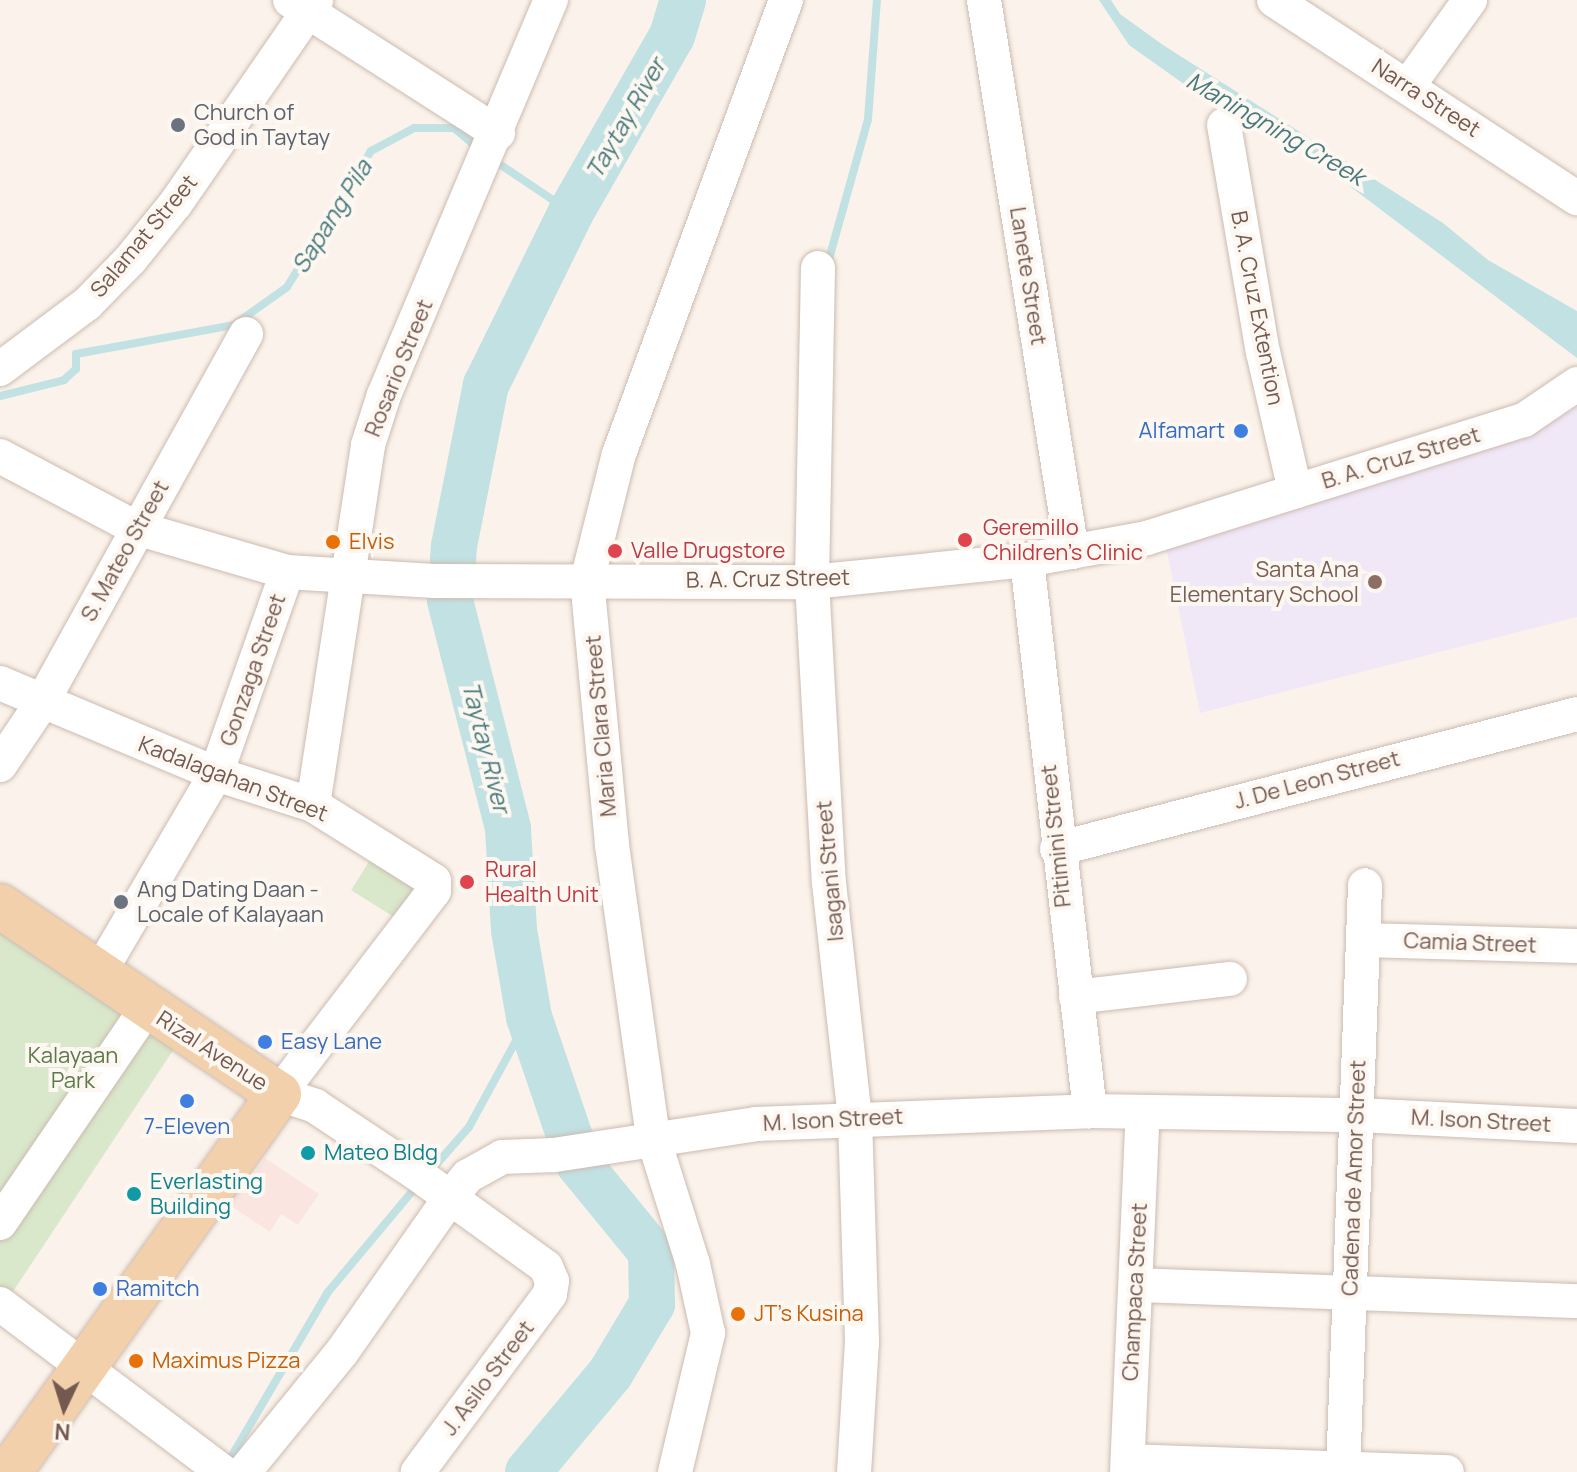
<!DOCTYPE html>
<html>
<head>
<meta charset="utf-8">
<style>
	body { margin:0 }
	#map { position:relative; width:1577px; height:1472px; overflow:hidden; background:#fbf3eb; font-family:Manrope,sans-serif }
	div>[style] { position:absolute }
	.commercial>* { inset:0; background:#fae5e0 }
	.education>* { inset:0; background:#f0e7f7 }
	.green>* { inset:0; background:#d9e7ca; transform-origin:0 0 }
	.water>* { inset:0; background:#c1e1e3 }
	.stream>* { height:8px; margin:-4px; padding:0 4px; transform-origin:4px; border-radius:4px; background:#c1e1e3 }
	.river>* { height:46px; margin:-23px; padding:0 23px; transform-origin:23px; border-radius:23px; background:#c1e1e3 }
	.roads { filter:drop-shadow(0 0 2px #ccbbb1) drop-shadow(0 0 2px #ccbbb1) }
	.minor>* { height:34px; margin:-17px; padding:0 17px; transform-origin:17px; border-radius:17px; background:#fff }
	.major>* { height:44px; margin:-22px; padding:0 22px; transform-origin:22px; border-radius:22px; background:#f2d0ab }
	.dots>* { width:22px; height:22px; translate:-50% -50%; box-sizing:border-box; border:4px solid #fdf7f1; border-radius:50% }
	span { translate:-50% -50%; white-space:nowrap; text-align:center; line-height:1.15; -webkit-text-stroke:8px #fdf7f1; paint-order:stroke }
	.street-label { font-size:22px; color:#745950 }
	.worship-label { font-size:22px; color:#5b616d }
	.left { translate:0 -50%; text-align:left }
	.shop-label { font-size:22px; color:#366cbe }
	.right { translate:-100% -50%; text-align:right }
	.health-label { font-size:22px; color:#be3a42 }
	.food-label { font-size:22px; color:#c56008 }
	.education-label { font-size:22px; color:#785e54 }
	.park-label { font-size:22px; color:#5c7849 }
	.culture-label { font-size:22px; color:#0d838f }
	.water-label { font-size:24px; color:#487a7d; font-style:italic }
	.north { position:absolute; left:24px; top:1368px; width:80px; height:80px; -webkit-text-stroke:6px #fdf7f1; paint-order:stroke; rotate:184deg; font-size:22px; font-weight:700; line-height:32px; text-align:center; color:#745950 }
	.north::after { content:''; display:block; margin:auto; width:28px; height:36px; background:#745950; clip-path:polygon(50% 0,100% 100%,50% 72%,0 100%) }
</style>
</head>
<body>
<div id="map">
	<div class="commercial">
		<div style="clip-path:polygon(265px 1158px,319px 1194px,298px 1225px,281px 1214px,270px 1232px,225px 1202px,244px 1172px,252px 1177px)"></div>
	</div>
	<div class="education">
		<div style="clip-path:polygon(1577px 402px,1577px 617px,1200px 713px,1166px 547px)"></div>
	</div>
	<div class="green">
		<div style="left:375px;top:852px;width:52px;height:45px;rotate:32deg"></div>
		<div style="clip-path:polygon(0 926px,174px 1049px,8px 1299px,0 1293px)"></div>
	</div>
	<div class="water">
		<div style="clip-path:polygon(1099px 0,1111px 0,1120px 14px,1163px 45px,1443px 223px,1488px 260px,1577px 311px,1577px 358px,1298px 147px,1266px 124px,1205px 99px,1129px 45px)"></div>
	</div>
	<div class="stream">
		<div style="left:492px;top:159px;width:95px;rotate:33.9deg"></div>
		<div style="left:829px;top:259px;width:145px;rotate:-74.4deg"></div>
		<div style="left:868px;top:119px;width:119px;rotate:-85.7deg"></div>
		<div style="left:0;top:396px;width:66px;rotate:-14deg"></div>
		<div style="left:64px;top:380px;width:16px;rotate:-43deg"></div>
		<div style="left:76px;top:369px;width:15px;rotate:-90deg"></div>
		<div style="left:76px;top:354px;width:161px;rotate:-10.4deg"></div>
		<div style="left:234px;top:325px;width:65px;rotate:-35.6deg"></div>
		<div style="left:287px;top:287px;width:160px;rotate:-58.3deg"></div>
		<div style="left:371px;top:151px;width:49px;rotate:-28.1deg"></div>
		<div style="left:414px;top:128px;width:40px"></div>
		<div style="left:454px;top:128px;width:31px;rotate:40deg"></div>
		<div style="left:434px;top:1167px;width:53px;rotate:-48.8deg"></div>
		<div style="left:469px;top:1127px;width:125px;rotate:-61.4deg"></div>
		<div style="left:227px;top:1464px;width:199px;rotate:-59.6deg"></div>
		<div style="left:328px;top:1292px;width:134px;rotate:-50.1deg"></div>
	</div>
	<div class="river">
		<div style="left:528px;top:1472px;width:128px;rotate:-50.1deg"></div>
		<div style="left:610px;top:1374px;width:82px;rotate:-59deg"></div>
		<div style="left:652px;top:1304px;width:52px;rotate:-91.1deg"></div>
		<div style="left:651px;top:1252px;width:114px;rotate:-129.3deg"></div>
		<div style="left:579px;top:1164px;width:155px;rotate:-108.8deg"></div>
		<div style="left:529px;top:1017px;width:88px;rotate:-99.8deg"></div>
		<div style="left:514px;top:930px;width:102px;rotate:-93.4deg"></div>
		<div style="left:508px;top:828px;width:235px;rotate:-104.3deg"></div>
		<div style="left:450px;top:600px;width:54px;rotate:-85.8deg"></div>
		<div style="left:454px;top:546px;width:164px;rotate:-78.8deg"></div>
		<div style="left:486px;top:385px;width:193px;rotate:-63.8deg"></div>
		<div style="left:571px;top:212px;width:203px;rotate:-60.2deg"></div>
		<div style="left:672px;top:36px;width:38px;rotate:-73deg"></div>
	</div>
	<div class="roads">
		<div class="minor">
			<div style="left:290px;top:0;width:247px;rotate:32.6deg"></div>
			<div style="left:984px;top:0;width:559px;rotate:80.94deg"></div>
			<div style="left:1274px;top:0;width:362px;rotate:33.2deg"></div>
			<div style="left:1408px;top:86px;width:106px;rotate:-54.2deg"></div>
			<div style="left:1224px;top:125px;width:230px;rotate:80.3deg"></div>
			<div style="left:1263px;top:352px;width:143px;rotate:77deg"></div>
			<div style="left:818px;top:268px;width:314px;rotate:91.1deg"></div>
			<div style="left:812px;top:582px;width:301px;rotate:86.8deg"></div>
			<div style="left:829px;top:883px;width:236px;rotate:83.7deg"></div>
			<div style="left:855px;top:1118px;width:224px;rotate:88.2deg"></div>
			<div style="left:862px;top:1342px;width:130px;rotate:93.5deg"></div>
			<div style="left:0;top:369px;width:109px;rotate:-36.8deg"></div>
			<div style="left:87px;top:304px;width:62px;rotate:-45.7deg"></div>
			<div style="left:130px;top:260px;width:73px;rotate:-51.1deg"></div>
			<div style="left:176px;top:203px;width:247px;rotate:-55.4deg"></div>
			<div style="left:0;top:456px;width:154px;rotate:27.9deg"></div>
			<div style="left:136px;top:528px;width:157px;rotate:16.2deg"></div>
			<div style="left:287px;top:572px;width:147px;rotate:3.5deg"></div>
			<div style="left:434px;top:581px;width:378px;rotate:0.2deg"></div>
			<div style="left:812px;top:582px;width:216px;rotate:-5.8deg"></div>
			<div style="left:1027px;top:560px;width:122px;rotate:-10.4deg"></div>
			<div style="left:1147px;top:538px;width:395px;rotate:-17.4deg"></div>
			<div style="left:1524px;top:420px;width:64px;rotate:-34.2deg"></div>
			<div style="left:1027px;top:560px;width:555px;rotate:83.48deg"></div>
			<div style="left:0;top:683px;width:234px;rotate:22.8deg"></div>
			<div style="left:216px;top:774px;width:102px;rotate:17.7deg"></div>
			<div style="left:313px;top:805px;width:143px;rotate:32.1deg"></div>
			<div style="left:434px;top:881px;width:10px;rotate:90deg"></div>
			<div style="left:434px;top:891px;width:255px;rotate:127.4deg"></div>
			<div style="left:279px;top:1094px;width:38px;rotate:18deg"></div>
			<div style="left:315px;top:1106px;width:121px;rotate:33.6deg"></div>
			<div style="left:416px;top:1173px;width:160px;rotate:35.9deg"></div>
			<div style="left:546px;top:1267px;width:15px;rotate:67deg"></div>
			<div style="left:552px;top:1281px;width:13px;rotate:99deg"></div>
			<div style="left:550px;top:1294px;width:222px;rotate:126.6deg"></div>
			<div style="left:0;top:765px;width:73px;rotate:-56.1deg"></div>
			<div style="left:41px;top:704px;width:423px;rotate:-61deg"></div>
			<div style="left:313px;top:805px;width:364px;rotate:-81.3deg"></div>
			<div style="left:368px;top:445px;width:52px;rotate:-72.3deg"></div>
			<div style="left:384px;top:395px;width:429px;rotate:-67.1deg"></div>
			<div style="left:1057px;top:849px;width:537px;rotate:-14.55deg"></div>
			<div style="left:1363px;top:940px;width:214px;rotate:1.6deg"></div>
			<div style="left:98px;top:975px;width:233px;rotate:-59.6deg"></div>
			<div style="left:216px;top:774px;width:214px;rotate:-70.6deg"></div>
			<div style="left:1076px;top:997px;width:155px;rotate:-6.7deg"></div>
			<div style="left:0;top:1223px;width:259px;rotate:-55.7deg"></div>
			<div style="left:1136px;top:1285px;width:441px;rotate:2.1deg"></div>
			<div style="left:0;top:1304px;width:279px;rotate:37deg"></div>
			<div style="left:1128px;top:1461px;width:319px;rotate:2deg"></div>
			<div style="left:244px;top:1472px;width:155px;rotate:-50.8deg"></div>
			<div style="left:342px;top:1352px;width:188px;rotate:-55deg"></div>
			<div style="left:450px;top:1198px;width:28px;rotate:-51deg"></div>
			<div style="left:468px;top:1176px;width:39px;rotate:-29deg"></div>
			<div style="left:502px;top:1157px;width:52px;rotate:-2.2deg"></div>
			<div style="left:554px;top:1155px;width:204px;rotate:-8.7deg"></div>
			<div style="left:756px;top:1124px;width:334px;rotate:-2.2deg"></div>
			<div style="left:1090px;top:1111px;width:268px;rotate:0.9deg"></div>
			<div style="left:1358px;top:1115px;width:219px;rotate:2.9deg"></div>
			<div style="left:675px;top:1472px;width:143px;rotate:-76.6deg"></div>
			<div style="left:708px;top:1333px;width:71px;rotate:-102.3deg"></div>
			<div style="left:693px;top:1264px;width:133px;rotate:-107.5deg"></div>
			<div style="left:653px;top:1137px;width:296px;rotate:-98deg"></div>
			<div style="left:612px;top:844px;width:264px;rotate:-95.4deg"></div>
			<div style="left:587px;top:581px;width:131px;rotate:-75.9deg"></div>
			<div style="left:619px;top:454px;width:484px;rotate:-69.8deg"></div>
			<div style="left:1127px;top:1472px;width:360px;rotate:-87.5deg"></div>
			<div style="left:1343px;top:1472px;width:587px;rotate:-87.85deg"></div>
		</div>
		<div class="major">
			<div style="left:0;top:906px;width:336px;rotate:34deg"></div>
			<div style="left:279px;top:1094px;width:465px;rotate:125.5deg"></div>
		</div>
	</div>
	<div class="dots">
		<div style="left:178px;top:125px;background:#6b7280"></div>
		<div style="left:1241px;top:431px;background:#3f7fe0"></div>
		<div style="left:965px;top:540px;background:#e0444e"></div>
		<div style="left:333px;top:542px;background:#e8710a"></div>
		<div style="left:615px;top:551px;background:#e0444e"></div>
		<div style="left:1375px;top:582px;background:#8d6e63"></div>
		<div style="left:467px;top:882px;background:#e0444e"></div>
		<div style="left:121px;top:902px;background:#6b7280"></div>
		<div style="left:265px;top:1042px;background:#3f7fe0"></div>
		<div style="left:187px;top:1101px;background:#3f7fe0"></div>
		<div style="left:308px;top:1153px;background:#0f9aa8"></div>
		<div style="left:134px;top:1194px;background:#0f9aa8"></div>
		<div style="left:100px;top:1289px;background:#3f7fe0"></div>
		<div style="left:738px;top:1314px;background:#e8710a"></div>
		<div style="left:136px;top:1361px;background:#e8710a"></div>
	</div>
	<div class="street-label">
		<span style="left:1426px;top:98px;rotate:33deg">Narra Street</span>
		<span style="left:144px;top:236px;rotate:-50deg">Salamat Street</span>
		<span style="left:1028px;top:276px;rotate:81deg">Lanete Street</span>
		<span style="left:1257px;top:308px;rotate:79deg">B. A. Cruz Extention</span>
		<span style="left:399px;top:368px;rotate:-68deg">Rosario Street</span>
		<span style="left:1401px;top:458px;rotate:-17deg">B. A. Cruz Street</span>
		<span style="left:125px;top:551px;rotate:-61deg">S. Mateo Street</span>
		<span style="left:768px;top:579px;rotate:-1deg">B. A. Cruz Street</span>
		<span style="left:253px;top:670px;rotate:-71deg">Gonzaga Street</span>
		<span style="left:601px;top:726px;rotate:-95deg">Maria Clara Street</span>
		<span style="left:233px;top:779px;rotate:21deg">Kadalagahan Street</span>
		<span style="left:1317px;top:780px;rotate:-15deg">J. De Leon Street</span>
		<span style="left:1056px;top:836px;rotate:-96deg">Pitimini Street</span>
		<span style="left:830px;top:871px;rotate:-95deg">Isagani Street</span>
		<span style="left:1470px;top:943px;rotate:2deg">Camia Street</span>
		<span style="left:212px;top:1051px;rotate:33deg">Rizal Avenue</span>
		<span style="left:833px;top:1120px;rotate:-3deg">M. Ison Street</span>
		<span style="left:1481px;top:1121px;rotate:3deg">M. Ison Street</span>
		<span style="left:1354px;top:1178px;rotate:-88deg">Cadena de Amor Street</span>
		<span style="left:1135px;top:1292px;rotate:-87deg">Champaca Street</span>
		<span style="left:488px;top:1378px;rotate:-53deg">J. Asilo Street</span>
	</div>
	<div class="worship-label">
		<span class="left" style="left:194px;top:125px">Church of<br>God in Taytay</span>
		<span class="left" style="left:137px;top:902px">Ang Dating Daan -<br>Locale of Kalayaan</span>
	</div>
	<div class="shop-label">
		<span class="right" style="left:1225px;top:431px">Alfamart</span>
		<span class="left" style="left:281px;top:1042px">Easy Lane</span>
		<span style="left:187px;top:1127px">7-Eleven</span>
		<span class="left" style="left:116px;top:1289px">Ramitch</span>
	</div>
	<div class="health-label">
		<span class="left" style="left:983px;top:540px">Geremillo<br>Children's Clinic</span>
		<span class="left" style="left:631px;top:551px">Valle Drugstore</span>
		<span class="left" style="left:485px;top:882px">Rural<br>Health Unit</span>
	</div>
	<div class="food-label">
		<span class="left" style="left:349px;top:542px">Elvis</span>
		<span class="left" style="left:754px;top:1314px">JT's Kusina</span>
		<span class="left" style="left:152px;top:1361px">Maximus Pizza</span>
	</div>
	<div class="education-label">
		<span class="right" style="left:1359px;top:582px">Santa Ana<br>Elementary School</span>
	</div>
	<div class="park-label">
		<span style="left:73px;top:1068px">Kalayaan<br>Park</span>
	</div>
	<div class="culture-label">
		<span class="left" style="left:324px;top:1153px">Mateo Bldg</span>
		<span class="left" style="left:150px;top:1194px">Everlasting<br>Building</span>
	</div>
	<div class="water-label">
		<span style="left:625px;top:118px;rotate:-60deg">Taytay River</span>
		<span style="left:1276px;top:128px;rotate:30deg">Maningning Creek</span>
		<span style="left:331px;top:216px;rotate:-58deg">Sapang Pila</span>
		<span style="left:487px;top:747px;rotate:76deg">Taytay River</span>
	</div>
	<div class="north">N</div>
</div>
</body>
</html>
